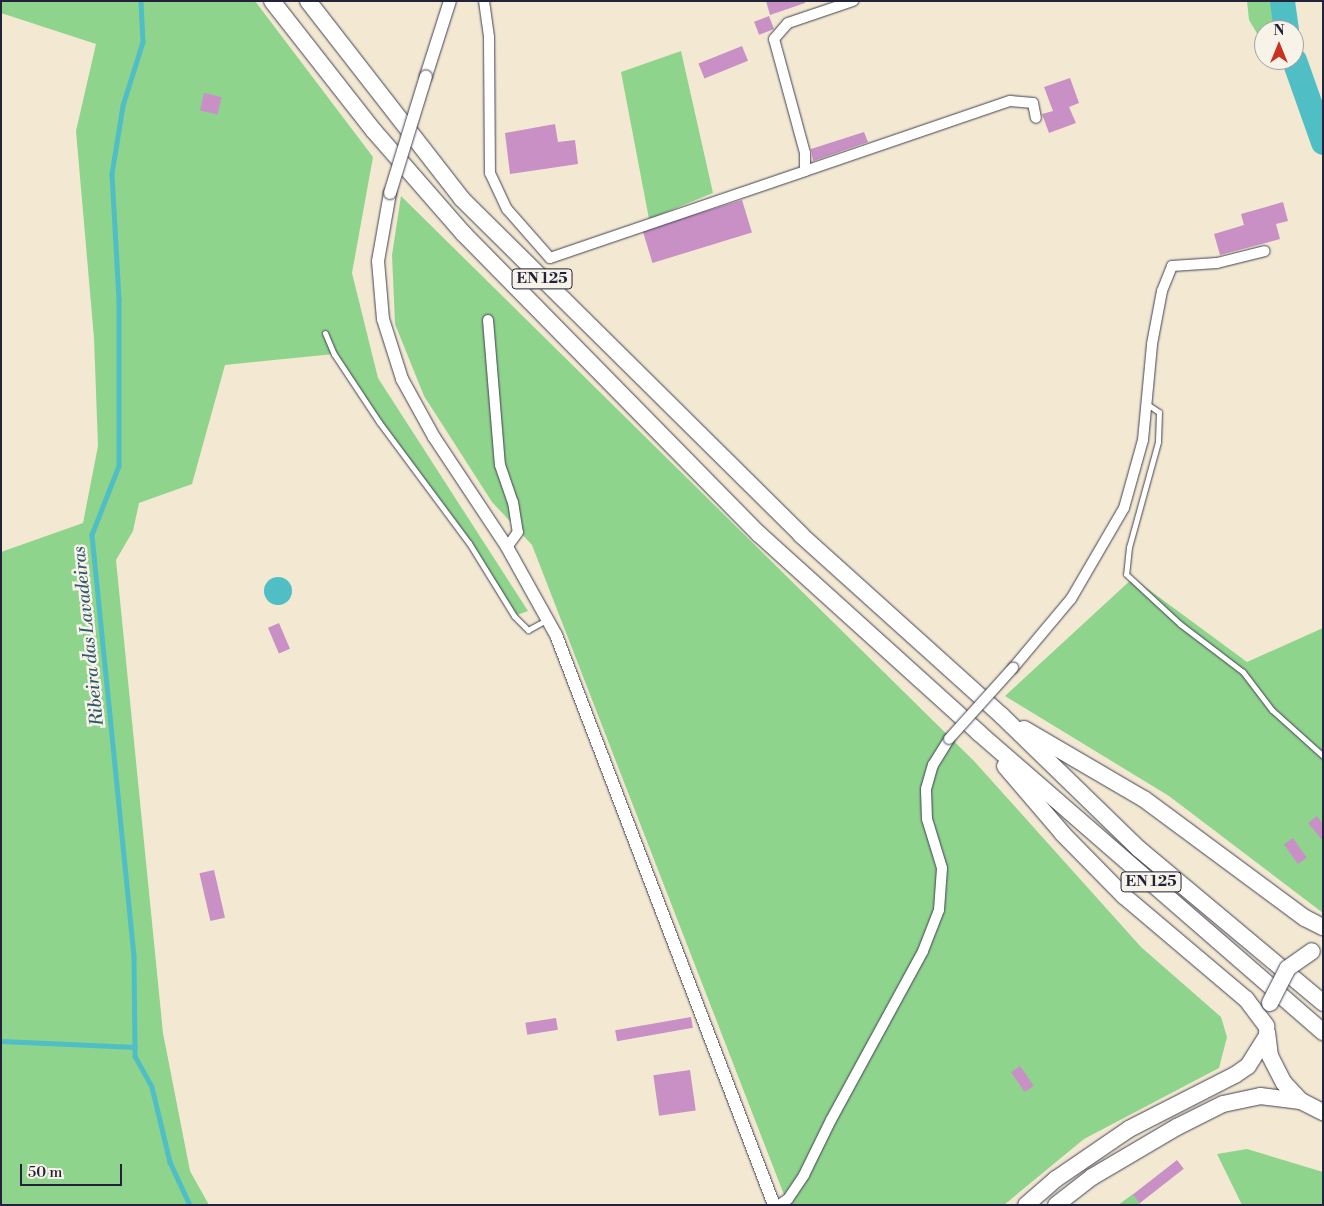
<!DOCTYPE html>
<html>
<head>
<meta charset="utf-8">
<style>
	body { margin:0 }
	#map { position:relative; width:1324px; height:1206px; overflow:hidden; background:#f3e9d3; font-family:"Libre Bodoni",serif }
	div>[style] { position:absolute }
	.green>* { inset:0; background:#8fd48d }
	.water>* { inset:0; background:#50bec5 }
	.round { border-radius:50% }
	.stream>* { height:4.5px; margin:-2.25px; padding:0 2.25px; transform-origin:2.25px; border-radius:2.25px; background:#50bec5 }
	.river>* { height:25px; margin:-12.5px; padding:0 12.5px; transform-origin:12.5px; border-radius:12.5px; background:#50bec5 }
	.building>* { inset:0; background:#c890c4; transform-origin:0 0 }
	.roads { filter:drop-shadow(0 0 1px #414052) drop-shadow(0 0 1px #414052) }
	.service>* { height:5px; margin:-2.5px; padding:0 2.5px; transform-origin:2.5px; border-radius:2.5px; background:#fff }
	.minor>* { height:10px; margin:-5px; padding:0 5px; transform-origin:5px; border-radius:5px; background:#fff }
	.tertiary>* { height:12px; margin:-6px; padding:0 6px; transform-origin:6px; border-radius:6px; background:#fff }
	.primary>* { height:16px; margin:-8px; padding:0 8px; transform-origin:8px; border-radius:8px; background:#fff }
	.bridges { filter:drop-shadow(0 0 1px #414052) drop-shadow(0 0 1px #414052) }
	.minor-bridge>* { height:10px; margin:-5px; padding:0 5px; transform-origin:5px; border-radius:5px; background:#fff }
	.tertiary-bridge>* { height:12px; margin:-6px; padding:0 6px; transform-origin:6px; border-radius:6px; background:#fff }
	.primary-bridge>* { height:16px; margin:-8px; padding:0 8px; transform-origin:8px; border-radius:8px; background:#fff }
	span { translate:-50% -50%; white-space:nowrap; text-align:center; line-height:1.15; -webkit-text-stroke:5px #f7f3e8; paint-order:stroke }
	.shield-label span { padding:1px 4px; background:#f7f3e8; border:1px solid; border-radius:4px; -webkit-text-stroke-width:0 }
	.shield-label { font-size:15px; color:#22223b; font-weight:700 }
	.water-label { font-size:18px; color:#32596b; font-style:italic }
	.frame { position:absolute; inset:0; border:2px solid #22223b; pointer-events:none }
	.north { position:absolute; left:1254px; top:20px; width:50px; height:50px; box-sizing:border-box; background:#f7f3e8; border:1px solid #a29fa3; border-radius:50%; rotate:0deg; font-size:14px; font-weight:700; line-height:20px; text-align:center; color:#22223b }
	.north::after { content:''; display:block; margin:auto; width:18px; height:22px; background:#c8321e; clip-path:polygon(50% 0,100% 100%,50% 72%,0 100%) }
	.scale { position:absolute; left:20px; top:1164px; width:102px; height:22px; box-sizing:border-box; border:2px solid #22223b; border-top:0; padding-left:6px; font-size:15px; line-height:18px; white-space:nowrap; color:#22223b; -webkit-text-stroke:4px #f7f3e8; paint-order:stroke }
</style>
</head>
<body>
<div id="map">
	<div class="green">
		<div style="clip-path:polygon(1px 1px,255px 1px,373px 157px,352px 273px,378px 378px,528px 611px,514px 616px,469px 543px,379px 422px,334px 354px,225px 365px,192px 484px,139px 503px,133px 531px,116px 560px,163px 1033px,190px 1171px,209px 1205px,1px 1205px,1px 552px,83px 523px,98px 446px,94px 338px,76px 131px,96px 44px,1px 13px)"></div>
		<div style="clip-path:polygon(1247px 1px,1294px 1px,1295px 28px,1264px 30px,1264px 37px,1258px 35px,1249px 20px)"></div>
		<div style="clip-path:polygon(681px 51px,713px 193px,649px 219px,621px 72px)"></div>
		<div style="clip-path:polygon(401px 196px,974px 761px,1141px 947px,1221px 1017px,1227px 1037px,1219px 1068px,1084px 1139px,1004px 1205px,788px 1205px,532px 545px,492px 502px,424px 396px,395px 324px,392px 255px)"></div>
		<div style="clip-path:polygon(1133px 578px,1247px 662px,1323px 628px,1323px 913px,1169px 796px,1005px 696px)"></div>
		<div style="clip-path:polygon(1247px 1149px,1323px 1172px,1323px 1205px,1242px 1205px,1217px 1154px)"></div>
		<div style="clip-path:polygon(1133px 1194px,1141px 1205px,1118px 1205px)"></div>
	</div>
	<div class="water">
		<div class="round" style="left:264px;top:577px;width:28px;height:28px"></div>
	</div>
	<div class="stream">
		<div style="left:141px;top:1px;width:41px;rotate:87.2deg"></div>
		<div style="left:143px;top:42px;width:67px;rotate:107.4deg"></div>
		<div style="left:123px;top:106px;width:69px;rotate:99.2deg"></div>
		<div style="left:112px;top:174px;width:126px;rotate:86.8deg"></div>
		<div style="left:119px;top:300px;width:166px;rotate:90deg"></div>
		<div style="left:119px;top:466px;width:74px;rotate:111.4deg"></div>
		<div style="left:92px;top:535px;width:424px;rotate:84.3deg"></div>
		<div style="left:134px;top:957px;width:99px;rotate:89.4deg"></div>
		<div style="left:135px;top:1056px;width:35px;rotate:61deg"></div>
		<div style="left:152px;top:1087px;width:77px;rotate:76.5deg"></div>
		<div style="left:170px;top:1162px;width:47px;rotate:65.1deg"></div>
		<div style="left:1px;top:1041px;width:134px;rotate:2.6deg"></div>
	</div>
	<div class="river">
		<div style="left:1282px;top:1px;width:29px;rotate:82deg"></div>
		<div style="left:1294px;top:60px;width:87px;rotate:70.5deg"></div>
	</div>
	<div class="building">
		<div style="clip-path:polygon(766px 1px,805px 1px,805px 3px,770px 15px)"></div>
		<div style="left:769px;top:16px;width:14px;height:16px;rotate:69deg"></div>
		<div style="left:742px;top:46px;width:16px;height:47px;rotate:68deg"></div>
		<div style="clip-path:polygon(1070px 78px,1079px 103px,1069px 107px,1076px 123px,1049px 133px,1042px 114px,1053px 111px,1044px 87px)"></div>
		<div style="left:204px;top:93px;width:18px;height:18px;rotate:13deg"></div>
		<div style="clip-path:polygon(555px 124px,558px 142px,575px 140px,578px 164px,510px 174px,505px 133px)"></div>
		<div style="clip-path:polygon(864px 132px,868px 142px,813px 161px,811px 149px)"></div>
		<div style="left:742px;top:200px;width:34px;height:104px;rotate:73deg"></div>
		<div style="clip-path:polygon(1283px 202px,1288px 221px,1276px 224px,1280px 239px,1220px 255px,1214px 234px,1244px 225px,1241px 214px)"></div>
		<div style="left:279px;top:623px;width:28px;height:12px;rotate:67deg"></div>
		<div style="clip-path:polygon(1317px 816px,1323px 824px,1323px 841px,1308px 823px)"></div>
		<div style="left:1293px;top:838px;width:24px;height:11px;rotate:55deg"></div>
		<div style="left:214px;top:870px;width:49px;height:15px;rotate:77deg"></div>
		<div style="left:691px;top:1017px;width:11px;height:77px;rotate:80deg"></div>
		<div style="left:556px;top:1018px;width:12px;height:31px;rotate:81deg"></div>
		<div style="left:1020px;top:1066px;width:24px;height:11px;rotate:55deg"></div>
		<div style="left:690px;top:1070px;width:41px;height:37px;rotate:82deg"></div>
		<div style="left:1177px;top:1160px;width:11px;height:56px;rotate:52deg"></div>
	</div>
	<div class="roads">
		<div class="service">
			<div style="left:325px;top:333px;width:23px;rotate:67deg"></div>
			<div style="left:334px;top:354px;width:82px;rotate:56.5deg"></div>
			<div style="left:379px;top:422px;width:151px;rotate:53.4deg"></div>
			<div style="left:469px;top:543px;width:86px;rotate:58.3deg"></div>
			<div style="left:514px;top:616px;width:20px;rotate:45deg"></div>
			<div style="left:528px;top:630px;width:21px;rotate:-29deg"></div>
			<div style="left:1147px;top:404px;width:14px;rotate:34deg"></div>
			<div style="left:1159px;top:412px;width:30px;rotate:92deg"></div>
			<div style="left:1158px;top:442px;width:109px;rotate:105.4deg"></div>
			<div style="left:1129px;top:547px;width:27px;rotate:96deg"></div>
			<div style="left:1126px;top:574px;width:74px;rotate:42.8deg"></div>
			<div style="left:1180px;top:624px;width:79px;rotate:37.3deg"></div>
			<div style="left:1243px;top:672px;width:48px;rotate:52.7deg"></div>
			<div style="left:1272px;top:710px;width:69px;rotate:42deg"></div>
		</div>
		<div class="minor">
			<div style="left:484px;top:1px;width:37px;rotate:82deg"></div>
			<div style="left:489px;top:38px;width:135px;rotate:89.6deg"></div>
			<div style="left:490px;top:173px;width:40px;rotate:65deg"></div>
			<div style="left:507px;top:209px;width:65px;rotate:48.7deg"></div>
			<div style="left:550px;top:258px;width:269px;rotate:-18.8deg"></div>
			<div style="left:805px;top:171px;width:18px;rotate:-90deg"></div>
			<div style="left:805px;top:153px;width:118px;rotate:-105.2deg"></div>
			<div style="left:774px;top:39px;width:21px;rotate:-49deg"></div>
			<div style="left:788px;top:23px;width:69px;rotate:-18.7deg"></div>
			<div style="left:805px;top:171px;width:217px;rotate:-18.9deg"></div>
			<div style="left:1010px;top:101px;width:23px;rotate:5deg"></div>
			<div style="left:1033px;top:103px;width:15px;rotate:79deg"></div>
			<div style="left:488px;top:320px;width:145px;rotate:85.3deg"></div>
			<div style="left:500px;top:465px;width:39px;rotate:71deg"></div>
			<div style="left:513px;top:502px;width:30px;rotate:81deg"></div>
			<div style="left:518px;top:532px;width:19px;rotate:126deg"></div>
			<div style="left:1013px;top:668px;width:90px;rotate:-50deg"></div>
			<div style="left:1071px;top:599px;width:105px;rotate:-59.8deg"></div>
			<div style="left:1124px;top:508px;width:71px;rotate:-74.4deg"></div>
			<div style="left:1143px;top:440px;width:96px;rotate:-84.6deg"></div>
			<div style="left:1152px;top:344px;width:54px;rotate:-79.3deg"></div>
			<div style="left:1162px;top:291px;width:27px;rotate:-68deg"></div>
			<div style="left:1172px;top:266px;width:45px;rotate:-3.8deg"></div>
			<div style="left:1217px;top:263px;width:49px;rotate:-14deg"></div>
			<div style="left:779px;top:1205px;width:11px;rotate:-34deg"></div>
			<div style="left:788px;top:1199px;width:29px;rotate:-56deg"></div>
			<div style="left:804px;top:1175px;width:61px;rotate:-63.9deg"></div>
			<div style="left:831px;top:1120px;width:192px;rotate:-61.4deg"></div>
			<div style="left:923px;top:951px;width:44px;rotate:-68.7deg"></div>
			<div style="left:939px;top:910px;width:42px;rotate:-85.9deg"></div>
			<div style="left:942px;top:868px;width:51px;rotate:-107deg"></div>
			<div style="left:927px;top:819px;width:30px;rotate:-92deg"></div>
			<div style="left:926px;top:789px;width:25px;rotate:-74deg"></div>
			<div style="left:933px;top:765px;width:31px;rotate:-58deg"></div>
		</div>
		<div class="tertiary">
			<div style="left:426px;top:76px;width:79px;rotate:-72.3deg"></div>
			<div style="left:390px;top:193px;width:69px;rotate:100deg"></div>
			<div style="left:378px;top:261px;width:58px;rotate:85.1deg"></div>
			<div style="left:383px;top:319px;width:63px;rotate:72.4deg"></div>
			<div style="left:402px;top:379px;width:66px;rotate:61.1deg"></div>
			<div style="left:434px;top:437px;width:132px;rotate:56.4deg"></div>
			<div style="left:507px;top:547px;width:101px;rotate:60.9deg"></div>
			<div style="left:556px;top:635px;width:610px;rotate:69.07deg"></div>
		</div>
		<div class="primary">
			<div style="left:272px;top:1px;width:165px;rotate:51.9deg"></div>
			<div style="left:374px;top:131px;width:137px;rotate:48.9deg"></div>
			<div style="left:464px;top:234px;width:421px;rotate:45.5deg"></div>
			<div style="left:759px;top:534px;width:297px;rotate:42.1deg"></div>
			<div style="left:979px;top:733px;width:456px;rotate:41deg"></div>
			<div style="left:308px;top:1px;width:251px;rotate:52.1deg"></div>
			<div style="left:462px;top:199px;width:477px;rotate:44.7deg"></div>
			<div style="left:801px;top:535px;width:269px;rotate:42deg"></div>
			<div style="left:1001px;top:715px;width:192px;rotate:44.2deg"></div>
			<div style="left:1139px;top:849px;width:240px;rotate:39.9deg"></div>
			<div style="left:1024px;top:729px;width:139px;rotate:30.3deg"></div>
			<div style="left:1144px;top:799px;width:200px;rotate:36.5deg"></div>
			<div style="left:1305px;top:918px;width:20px;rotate:27deg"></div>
			<div style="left:1005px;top:766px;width:89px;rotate:49.5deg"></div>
			<div style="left:1063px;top:834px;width:87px;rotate:45.5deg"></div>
			<div style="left:1124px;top:896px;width:160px;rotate:40.2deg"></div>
			<div style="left:1246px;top:999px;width:34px;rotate:53deg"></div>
			<div style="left:1267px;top:1032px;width:24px;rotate:83deg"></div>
			<div style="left:1270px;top:1056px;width:30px;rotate:63deg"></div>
			<div style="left:1284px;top:1083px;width:25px;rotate:47deg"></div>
			<div style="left:1301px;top:1101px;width:25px;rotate:27deg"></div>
			<div style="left:1026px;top:1205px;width:40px;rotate:-41deg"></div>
			<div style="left:1056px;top:1179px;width:88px;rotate:-34.4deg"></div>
			<div style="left:1129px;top:1129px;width:119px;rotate:-27deg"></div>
			<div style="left:1235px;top:1075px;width:16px;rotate:-35deg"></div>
			<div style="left:1248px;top:1066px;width:36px;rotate:-58deg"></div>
			<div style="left:1056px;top:1205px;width:46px;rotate:-37.9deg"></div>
			<div style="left:1092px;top:1177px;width:99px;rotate:-30.5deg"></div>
			<div style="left:1177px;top:1127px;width:51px;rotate:-26.6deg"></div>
			<div style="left:1223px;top:1104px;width:38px;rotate:-12deg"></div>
			<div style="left:1260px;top:1096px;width:41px;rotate:7deg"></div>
		</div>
	</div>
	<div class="bridges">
		<div class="minor-bridge">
			<div style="left:949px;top:739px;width:96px;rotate:-48deg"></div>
		</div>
		<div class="tertiary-bridge">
			<div style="left:390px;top:193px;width:122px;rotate:-72.9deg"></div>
		</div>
		<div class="primary-bridge">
			<div style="left:1270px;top:1003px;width:39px;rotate:-63deg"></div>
			<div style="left:1288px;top:968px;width:29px;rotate:-35deg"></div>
		</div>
	</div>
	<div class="shield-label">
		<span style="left:542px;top:279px">EN 125</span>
		<span style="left:1151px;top:882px">EN 125</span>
	</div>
	<div class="water-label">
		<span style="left:89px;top:636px;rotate:-96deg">Ribeira das Lavadeiras</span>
	</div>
	<div class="frame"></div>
	<div class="north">N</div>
	<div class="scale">50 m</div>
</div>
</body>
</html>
